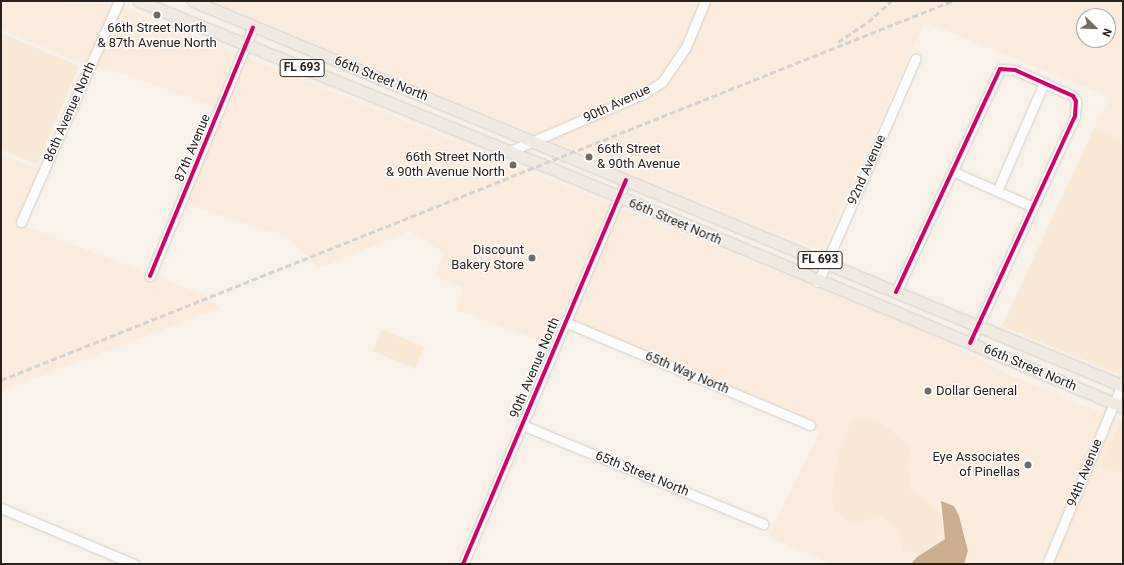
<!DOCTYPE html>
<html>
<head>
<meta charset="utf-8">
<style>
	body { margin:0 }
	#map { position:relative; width:1124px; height:565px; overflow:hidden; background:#f9f2eb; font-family:Roboto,sans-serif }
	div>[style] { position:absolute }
	.built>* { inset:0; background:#fcecdd }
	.green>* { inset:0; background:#fbe9d7; transform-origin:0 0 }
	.water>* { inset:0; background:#ccad8e }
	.roads { filter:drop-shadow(0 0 1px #d4cdc6) drop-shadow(0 0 1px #d4cdc6) }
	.minor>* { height:9px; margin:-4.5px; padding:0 4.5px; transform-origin:4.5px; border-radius:4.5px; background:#fefdfc }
	.major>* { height:11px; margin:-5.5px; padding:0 5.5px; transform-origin:5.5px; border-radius:5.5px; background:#f1eae3 }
	.rail>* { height:2.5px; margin-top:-1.25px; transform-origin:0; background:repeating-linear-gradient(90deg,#d4d1cf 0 6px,transparent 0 9px) }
	.cycleway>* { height:4px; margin:-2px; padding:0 2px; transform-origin:2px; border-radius:2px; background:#d6006c }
	.dots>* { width:11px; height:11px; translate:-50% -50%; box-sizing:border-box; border:2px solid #fff; border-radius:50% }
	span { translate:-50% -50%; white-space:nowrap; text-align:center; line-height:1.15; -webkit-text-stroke:3px #fff; paint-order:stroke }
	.shield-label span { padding:1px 3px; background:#fff; border:1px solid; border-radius:3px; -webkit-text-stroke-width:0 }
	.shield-label { font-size:12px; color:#2a221a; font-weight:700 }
	.poi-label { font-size:13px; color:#2a221a }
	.left { translate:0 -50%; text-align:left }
	.right { translate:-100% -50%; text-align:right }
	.street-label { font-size:13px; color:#2a221a }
	.frame { position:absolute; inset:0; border:2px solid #2a221a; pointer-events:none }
	.north { position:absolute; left:1076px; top:8px; width:40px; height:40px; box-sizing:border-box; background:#fff; border:1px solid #aaa7a3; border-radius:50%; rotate:113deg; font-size:11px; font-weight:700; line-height:16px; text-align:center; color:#2a221a }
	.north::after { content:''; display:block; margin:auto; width:14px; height:18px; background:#726b63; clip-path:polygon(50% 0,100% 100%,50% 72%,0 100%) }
</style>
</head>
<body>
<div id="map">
	<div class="built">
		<div style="clip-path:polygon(1px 1px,113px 3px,70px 99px,83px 68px,80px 63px,1px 29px)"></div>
		<div style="clip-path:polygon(213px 1px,686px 1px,697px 5px,681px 45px,658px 78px,642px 90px,536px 134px)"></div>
		<div style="clip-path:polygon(evenodd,710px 1px,1123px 1px,1123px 141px,1094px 128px,1110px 97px,925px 22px,822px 251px,549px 139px,647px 98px,665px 85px,690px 49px,710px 1px,1084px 16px,1108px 16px,1108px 40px,1084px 40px,1084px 16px)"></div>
		<div style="clip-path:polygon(122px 7px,237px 53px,192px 161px,213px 105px,96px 65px)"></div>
		<div style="clip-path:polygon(246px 57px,610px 204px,550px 344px,456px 310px,464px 288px,435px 276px,444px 253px,410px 231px,319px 268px,287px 236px,186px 204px)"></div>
		<div style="clip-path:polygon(1px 154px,36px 168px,40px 167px,14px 224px,23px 228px,25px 226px,146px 273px,144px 278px,153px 282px,156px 276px,204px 295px,220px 308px,1px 391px)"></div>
		<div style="clip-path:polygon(619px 208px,926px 332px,1005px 373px,1104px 414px,1041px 564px,964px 564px,968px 551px,959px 516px,940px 505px,941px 514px,911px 488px,908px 464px,911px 444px,883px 424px,872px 419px,832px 503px,835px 511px,849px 524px,881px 517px,898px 531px,903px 551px,917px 557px,911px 564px,833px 564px,768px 537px,820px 432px,813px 429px,816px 423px,571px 319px)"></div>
		<div style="clip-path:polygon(1113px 418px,1120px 421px,1102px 467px,1123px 476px,1123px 564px,1053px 564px)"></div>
	</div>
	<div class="green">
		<div style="clip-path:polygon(1px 33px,79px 66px,37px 164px,1px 150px)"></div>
		<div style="clip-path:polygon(1094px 128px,1123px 141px,1123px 367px,1120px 375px,1002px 326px)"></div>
		<div style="left:382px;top:329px;width:46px;height:24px;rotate:23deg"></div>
		<div style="clip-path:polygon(851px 419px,872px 419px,883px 424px,911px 445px,908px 464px,911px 488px,941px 514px,945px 539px,917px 557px,903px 551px,898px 531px,881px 517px,849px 524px,835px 511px,832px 503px,833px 483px,841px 443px)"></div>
		<div style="clip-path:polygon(1120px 421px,1123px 422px,1123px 476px,1101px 467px)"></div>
	</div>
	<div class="water">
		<div style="clip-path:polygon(941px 501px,954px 506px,959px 516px,968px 551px,964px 564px,911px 564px,917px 557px,945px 539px)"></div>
	</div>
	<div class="roads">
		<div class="minor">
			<div style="left:508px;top:152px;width:149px;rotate:-23.3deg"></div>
			<div style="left:645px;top:93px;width:20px;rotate:-33deg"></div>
			<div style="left:662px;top:82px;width:42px;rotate:-55.6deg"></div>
			<div style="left:686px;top:47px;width:50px;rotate:-67.6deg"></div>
			<div style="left:952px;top:171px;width:89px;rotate:24deg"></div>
			<div style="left:997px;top:191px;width:118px;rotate:-66.5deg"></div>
			<div style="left:21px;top:222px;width:242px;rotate:-66.1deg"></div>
			<div style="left:150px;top:276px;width:269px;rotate:-67.5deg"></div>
			<div style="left:818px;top:282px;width:244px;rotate:-66.4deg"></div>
			<div style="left:896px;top:292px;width:246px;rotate:-65deg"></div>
			<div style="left:1000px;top:69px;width:15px;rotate:4deg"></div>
			<div style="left:1015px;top:70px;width:64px;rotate:24.1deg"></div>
			<div style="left:1073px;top:96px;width:6px;rotate:59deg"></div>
			<div style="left:1076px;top:101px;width:15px;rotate:94deg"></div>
			<div style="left:1075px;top:116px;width:250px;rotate:114.8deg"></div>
			<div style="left:565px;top:322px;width:266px;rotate:22.8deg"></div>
			<div style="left:522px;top:425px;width:261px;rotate:22.3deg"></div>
			<div style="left:1px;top:508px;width:144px;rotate:22.8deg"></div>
			<div style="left:463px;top:564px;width:417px;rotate:-67deg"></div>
			<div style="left:1047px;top:564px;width:198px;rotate:-67.4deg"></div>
		</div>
		<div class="major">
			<div style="left:139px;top:1px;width:434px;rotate:22.1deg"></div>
			<div style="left:541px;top:164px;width:631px;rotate:22.66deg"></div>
			<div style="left:193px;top:1px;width:1007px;rotate:22.49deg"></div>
		</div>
	</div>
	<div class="rail">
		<div style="left:838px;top:42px;width:36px;rotate:-34deg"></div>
		<div style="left:868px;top:22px;width:31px;rotate:-42deg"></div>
		<div style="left:1px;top:380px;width:1024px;rotate:-21.73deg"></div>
	</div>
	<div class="cycleway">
		<div style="left:150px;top:276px;width:269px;rotate:-67.5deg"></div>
		<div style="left:896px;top:292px;width:246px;rotate:-65deg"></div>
		<div style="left:1000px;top:69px;width:15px;rotate:4deg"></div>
		<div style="left:1015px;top:70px;width:64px;rotate:24.1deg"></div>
		<div style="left:1073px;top:96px;width:6px;rotate:59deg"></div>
		<div style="left:1076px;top:101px;width:15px;rotate:94deg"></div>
		<div style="left:1075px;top:116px;width:250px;rotate:114.8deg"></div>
		<div style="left:463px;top:564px;width:417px;rotate:-67deg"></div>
	</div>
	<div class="dots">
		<div style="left:157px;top:15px;background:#726b63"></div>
		<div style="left:589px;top:157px;background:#726b63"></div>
		<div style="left:513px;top:165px;background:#726b63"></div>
		<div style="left:532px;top:258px;background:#726b63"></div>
		<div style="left:928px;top:391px;background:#726b63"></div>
		<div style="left:1028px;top:465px;background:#726b63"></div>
	</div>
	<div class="shield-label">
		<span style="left:302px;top:68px">FL 693</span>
		<span style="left:820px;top:260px">FL 693</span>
	</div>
	<div class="poi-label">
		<span style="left:157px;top:36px">66th Street North<br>&amp; 87th Avenue North</span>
		<span class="left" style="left:597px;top:157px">66th Street<br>&amp; 90th Avenue</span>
		<span class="right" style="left:505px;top:165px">66th Street North<br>&amp; 90th Avenue North</span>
		<span class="right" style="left:524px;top:258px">Discount<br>Bakery Store</span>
		<span class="left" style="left:936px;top:391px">Dollar General</span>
		<span class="right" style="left:1020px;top:465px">Eye Associates<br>of Pinellas</span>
	</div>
	<div class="street-label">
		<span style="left:381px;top:79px;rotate:22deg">66th Street North</span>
		<span style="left:617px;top:104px;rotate:-25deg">90th Avenue</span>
		<span style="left:70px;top:112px;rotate:-66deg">86th Avenue North</span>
		<span style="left:193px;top:148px;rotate:-67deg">87th Avenue</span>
		<span style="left:867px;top:170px;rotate:-66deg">92nd Avenue</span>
		<span style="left:675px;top:222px;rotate:23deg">66th Street North</span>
		<span style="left:535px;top:368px;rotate:-67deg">90th Avenue North</span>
		<span style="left:1030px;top:368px;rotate:23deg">66th Street North</span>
		<span style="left:687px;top:373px;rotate:23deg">65th Way North</span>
		<span style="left:1085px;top:473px;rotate:-68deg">94th Avenue</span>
		<span style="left:642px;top:474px;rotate:22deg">65th Street North</span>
	</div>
	<div class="frame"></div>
	<div class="north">N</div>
</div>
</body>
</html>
